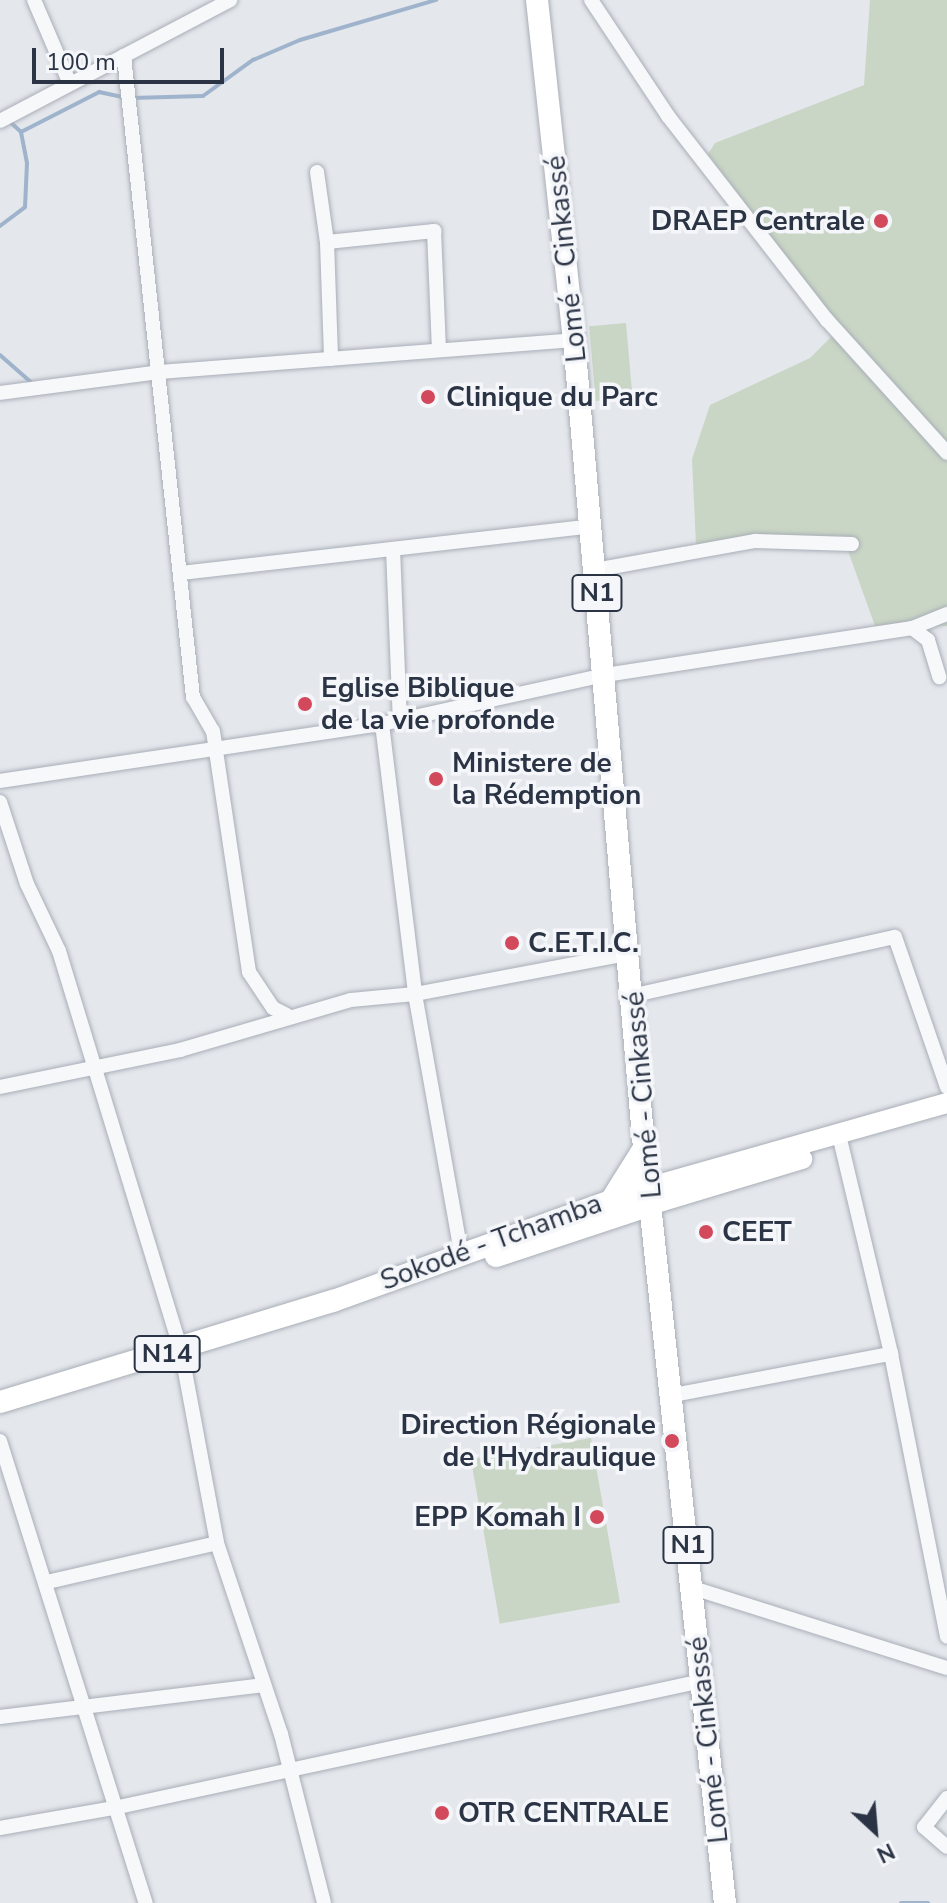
<!DOCTYPE html>
<html>
<head>
<meta charset="utf-8">
<style>
	body { margin:0 }
	#map { position:relative; width:947px; height:1903px; overflow:hidden; background:#e4e7ec; font-family:"Nunito Sans",sans-serif }
	div>[style] { position:absolute }
	.green>* { inset:0; background:#c9d6c5; transform-origin:0 0 }
	.stream>* { height:4px; margin:-2px; padding:0 2px; transform-origin:2px; border-radius:2px; background:#9fb4cc }
	.roads { filter:drop-shadow(0 0 2px #a9aeb7) drop-shadow(0 0 2px #a9aeb7) }
	.minor>* { height:14px; margin:-7px; padding:0 7px; transform-origin:7px; border-radius:7px; background:#f7f8fa }
	.secondary>* { height:20px; margin:-10px; padding:0 10px; transform-origin:10px; border-radius:10px; background:#fff }
	.primary>* { height:22px; margin:-11px; padding:0 11px; transform-origin:11px; border-radius:11px; background:#fff }
	.trunk>* { height:22px; margin:-11px; padding:0 11px; transform-origin:11px; border-radius:11px; background:#fff }
	.dots>* { width:22px; height:22px; translate:-50% -50%; box-sizing:border-box; border:4px solid #f4f6f9; border-radius:50% }
	span { translate:-50% -50%; white-space:nowrap; text-align:center; line-height:1.15; -webkit-text-stroke:7px #f4f6f9; paint-order:stroke }
	.shield-label span { padding:2px 6px; background:#f4f6f9; border:2px solid; border-radius:6px; -webkit-text-stroke-width:0 }
	.shield-label { font-size:26px; color:#2b3445; font-weight:700 }
	.poi-label { font-size:28px; color:#2b3445; font-weight:700 }
	.right { translate:-100% -50%; text-align:right }
	.left { translate:0 -50%; text-align:left }
	.street-label { font-size:28px; color:#2b3445 }
	.north { position:absolute; left:835px; top:1791px; width:80px; height:80px; -webkit-text-stroke:6px #f4f6f9; paint-order:stroke; rotate:154deg; font-size:22px; font-weight:700; line-height:32px; text-align:center; color:#2b3445 }
	.north::after { content:''; display:block; margin:auto; width:28px; height:36px; background:#2b3445; clip-path:polygon(50% 0,100% 100%,50% 72%,0 100%) }
	.scale { position:absolute; left:32px; top:48px; width:192px; height:36px; box-sizing:border-box; border:4px solid #2b3445; border-top:0; padding-left:10px; font-size:24px; line-height:28px; white-space:nowrap; color:#2b3445; -webkit-text-stroke:6px #f4f6f9; paint-order:stroke }
</style>
</head>
<body>
<div id="map">
	<div class="green">
		<div style="clip-path:polygon(870px 0,947px 0,947px 626px,875px 626px,843px 537px,696px 545px,692px 459px,710px 405px,810px 358px,839px 329px,708px 154px,715px 143px,864px 85px)"></div>
		<div style="left:626px;top:323px;width:75px;height:37px;rotate:85deg"></div>
		<div style="left:591px;top:1438px;width:167px;height:122px;rotate:80deg"></div>
	</div>
	<div class="stream">
		<div style="left:132px;top:98px;width:71px;rotate:-1.6deg"></div>
		<div style="left:203px;top:96px;width:62px;rotate:-35.8deg"></div>
		<div style="left:253px;top:60px;width:51px;rotate:-23.1deg"></div>
		<div style="left:300px;top:40px;width:142px;rotate:-16.4deg"></div>
		<div style="left:10px;top:122px;width:15px;rotate:42deg"></div>
		<div style="left:21px;top:132px;width:88px;rotate:-27.1deg"></div>
		<div style="left:99px;top:92px;width:25px;rotate:12deg"></div>
		<div style="left:0;top:226px;width:31px;rotate:-37deg"></div>
		<div style="left:25px;top:207px;width:44px;rotate:-87.4deg"></div>
		<div style="left:27px;top:163px;width:32px;rotate:-101deg"></div>
		<div style="left:0;top:355px;width:44px;rotate:41.3deg"></div>
		<div style="left:901px;top:1903px;width:27px"></div>
	</div>
	<div class="roads">
		<div class="minor">
			<div style="left:34px;top:0;width:91px;rotate:66.8deg"></div>
			<div style="left:591px;top:0;width:139px;rotate:56.4deg"></div>
			<div style="left:668px;top:116px;width:259px;rotate:52.1deg"></div>
			<div style="left:827px;top:320px;width:179px;rotate:47.9deg"></div>
			<div style="left:124px;top:56px;width:645px;rotate:83.86deg"></div>
			<div style="left:193px;top:697px;width:39px;rotate:60deg"></div>
			<div style="left:213px;top:731px;width:244px;rotate:81.5deg"></div>
			<div style="left:249px;top:972px;width:43px;rotate:56.3deg"></div>
			<div style="left:273px;top:1008px;width:16px;rotate:27deg"></div>
			<div style="left:0;top:121px;width:260px;rotate:-27.7deg"></div>
			<div style="left:317px;top:172px;width:71px;rotate:81.9deg"></div>
			<div style="left:327px;top:242px;width:117px;rotate:88deg"></div>
			<div style="left:327px;top:242px;width:108px;rotate:-5.9deg"></div>
			<div style="left:434px;top:231px;width:119px;rotate:87.6deg"></div>
			<div style="left:0;top:393px;width:161px;rotate:-7.5deg"></div>
			<div style="left:160px;top:372px;width:415px;rotate:-4.4deg"></div>
			<div style="left:393px;top:549px;width:172px;rotate:87.7deg"></div>
			<div style="left:595px;top:570px;width:163px;rotate:-10.3deg"></div>
			<div style="left:755px;top:541px;width:97px;rotate:1.8deg"></div>
			<div style="left:181px;top:573px;width:413px;rotate:-6.5deg"></div>
			<div style="left:912px;top:628px;width:38px;rotate:-22deg"></div>
			<div style="left:382px;top:724px;width:272px;rotate:83deg"></div>
			<div style="left:415px;top:994px;width:262px;rotate:79.9deg"></div>
			<div style="left:0;top:781px;width:386px;rotate:-8.5deg"></div>
			<div style="left:382px;top:724px;width:228px;rotate:-12.4deg"></div>
			<div style="left:605px;top:675px;width:311px;rotate:-8.7deg"></div>
			<div style="left:912px;top:628px;width:20px;rotate:37deg"></div>
			<div style="left:928px;top:640px;width:39px;rotate:73deg"></div>
			<div style="left:0;top:802px;width:86px;rotate:71.8deg"></div>
			<div style="left:27px;top:884px;width:74px;rotate:64.5deg"></div>
			<div style="left:59px;top:951px;width:417px;rotate:73deg"></div>
			<div style="left:181px;top:1350px;width:196px;rotate:79.4deg"></div>
			<div style="left:217px;top:1543px;width:201px;rotate:71.5deg"></div>
			<div style="left:281px;top:1734px;width:174px;rotate:75.7deg"></div>
			<div style="left:635px;top:995px;width:266px;rotate:-12.6deg"></div>
			<div style="left:895px;top:937px;width:159px;rotate:70.9deg"></div>
			<div style="left:0;top:1087px;width:184px;rotate:-11.6deg"></div>
			<div style="left:180px;top:1050px;width:178px;rotate:-16.3deg"></div>
			<div style="left:351px;top:1000px;width:64px;rotate:-5.4deg"></div>
			<div style="left:415px;top:994px;width:220px;rotate:-10.7deg"></div>
			<div style="left:839px;top:1135px;width:225px;rotate:76.6deg"></div>
			<div style="left:673px;top:1395px;width:222px;rotate:-10.7deg"></div>
			<div style="left:891px;top:1354px;width:288px;rotate:78.8deg"></div>
			<div style="left:0;top:1441px;width:485px;rotate:72.5deg"></div>
			<div style="left:47px;top:1582px;width:174px;rotate:-12.9deg"></div>
			<div style="left:693px;top:1588px;width:266px;rotate:17.5deg"></div>
			<div style="left:0;top:1717px;width:266px;rotate:-6.9deg"></div>
			<div style="left:947px;top:1798px;width:37px;rotate:128deg"></div>
			<div style="left:924px;top:1827px;width:30px;rotate:41deg"></div>
			<div style="left:0;top:1828px;width:116px;rotate:-10deg"></div>
			<div style="left:114px;top:1808px;width:602px;rotate:-12.19deg"></div>
		</div>
		<div class="secondary">
			<div style="left:650px;top:1187px;width:309px;rotate:-15.8deg"></div>
			<div style="left:653px;top:1204px;width:156px;rotate:-16.8deg"></div>
		</div>
		<div class="primary">
			<div style="left:496px;top:1256px;width:165px;rotate:-18.3deg"></div>
			<div style="left:0;top:1402px;width:348px;rotate:-16.9deg"></div>
			<div style="left:333px;top:1301px;width:337px;rotate:-19.8deg"></div>
		</div>
		<div class="trunk">
			<div style="left:537px;top:0;width:342px;rotate:83.8deg"></div>
			<div style="left:574px;top:340px;width:811px;rotate:85.05deg"></div>
			<div style="left:644px;top:1148px;width:759px;rotate:83.88deg"></div>
			<div style="left:612px;top:1199px;width:60px;rotate:-57.9deg"></div>
		</div>
	</div>
	<div class="dots">
		<div style="left:881px;top:221px;background:#d1495b"></div>
		<div style="left:428px;top:397px;background:#d1495b"></div>
		<div style="left:305px;top:704px;background:#d1495b"></div>
		<div style="left:436px;top:779px;background:#d1495b"></div>
		<div style="left:512px;top:943px;background:#d1495b"></div>
		<div style="left:706px;top:1232px;background:#d1495b"></div>
		<div style="left:672px;top:1441px;background:#d1495b"></div>
		<div style="left:597px;top:1517px;background:#d1495b"></div>
		<div style="left:442px;top:1813px;background:#d1495b"></div>
	</div>
	<div class="shield-label">
		<span style="left:597px;top:593px">N1</span>
		<span style="left:167px;top:1354px">N14</span>
		<span style="left:688px;top:1545px">N1</span>
	</div>
	<div class="poi-label">
		<span class="right" style="left:865px;top:221px">DRAEP Centrale</span>
		<span class="left" style="left:446px;top:397px">Clinique du Parc</span>
		<span class="left" style="left:321px;top:704px">Eglise Biblique<br>de la vie profonde</span>
		<span class="left" style="left:452px;top:779px">Ministere de<br>la Rédemption</span>
		<span class="left" style="left:528px;top:943px">C.E.T.I.C.</span>
		<span class="left" style="left:722px;top:1232px">CEET</span>
		<span class="right" style="left:656px;top:1441px">Direction Régionale<br>de l'Hydraulique</span>
		<span class="right" style="left:581px;top:1517px">EPP Komah I</span>
		<span class="left" style="left:458px;top:1813px">OTR CENTRALE</span>
	</div>
	<div class="street-label">
		<span style="left:566px;top:259px;rotate:-96deg">Lomé - Cinkassé</span>
		<span style="left:643px;top:1095px;rotate:-95deg">Lomé - Cinkassé</span>
		<span style="left:491px;top:1242px;rotate:-20deg">Sokodé - Tchamba</span>
		<span style="left:708px;top:1740px;rotate:-96deg">Lomé - Cinkassé</span>
	</div>
	<div class="north">N</div>
	<div class="scale">100 m</div>
</div>
</body>
</html>
